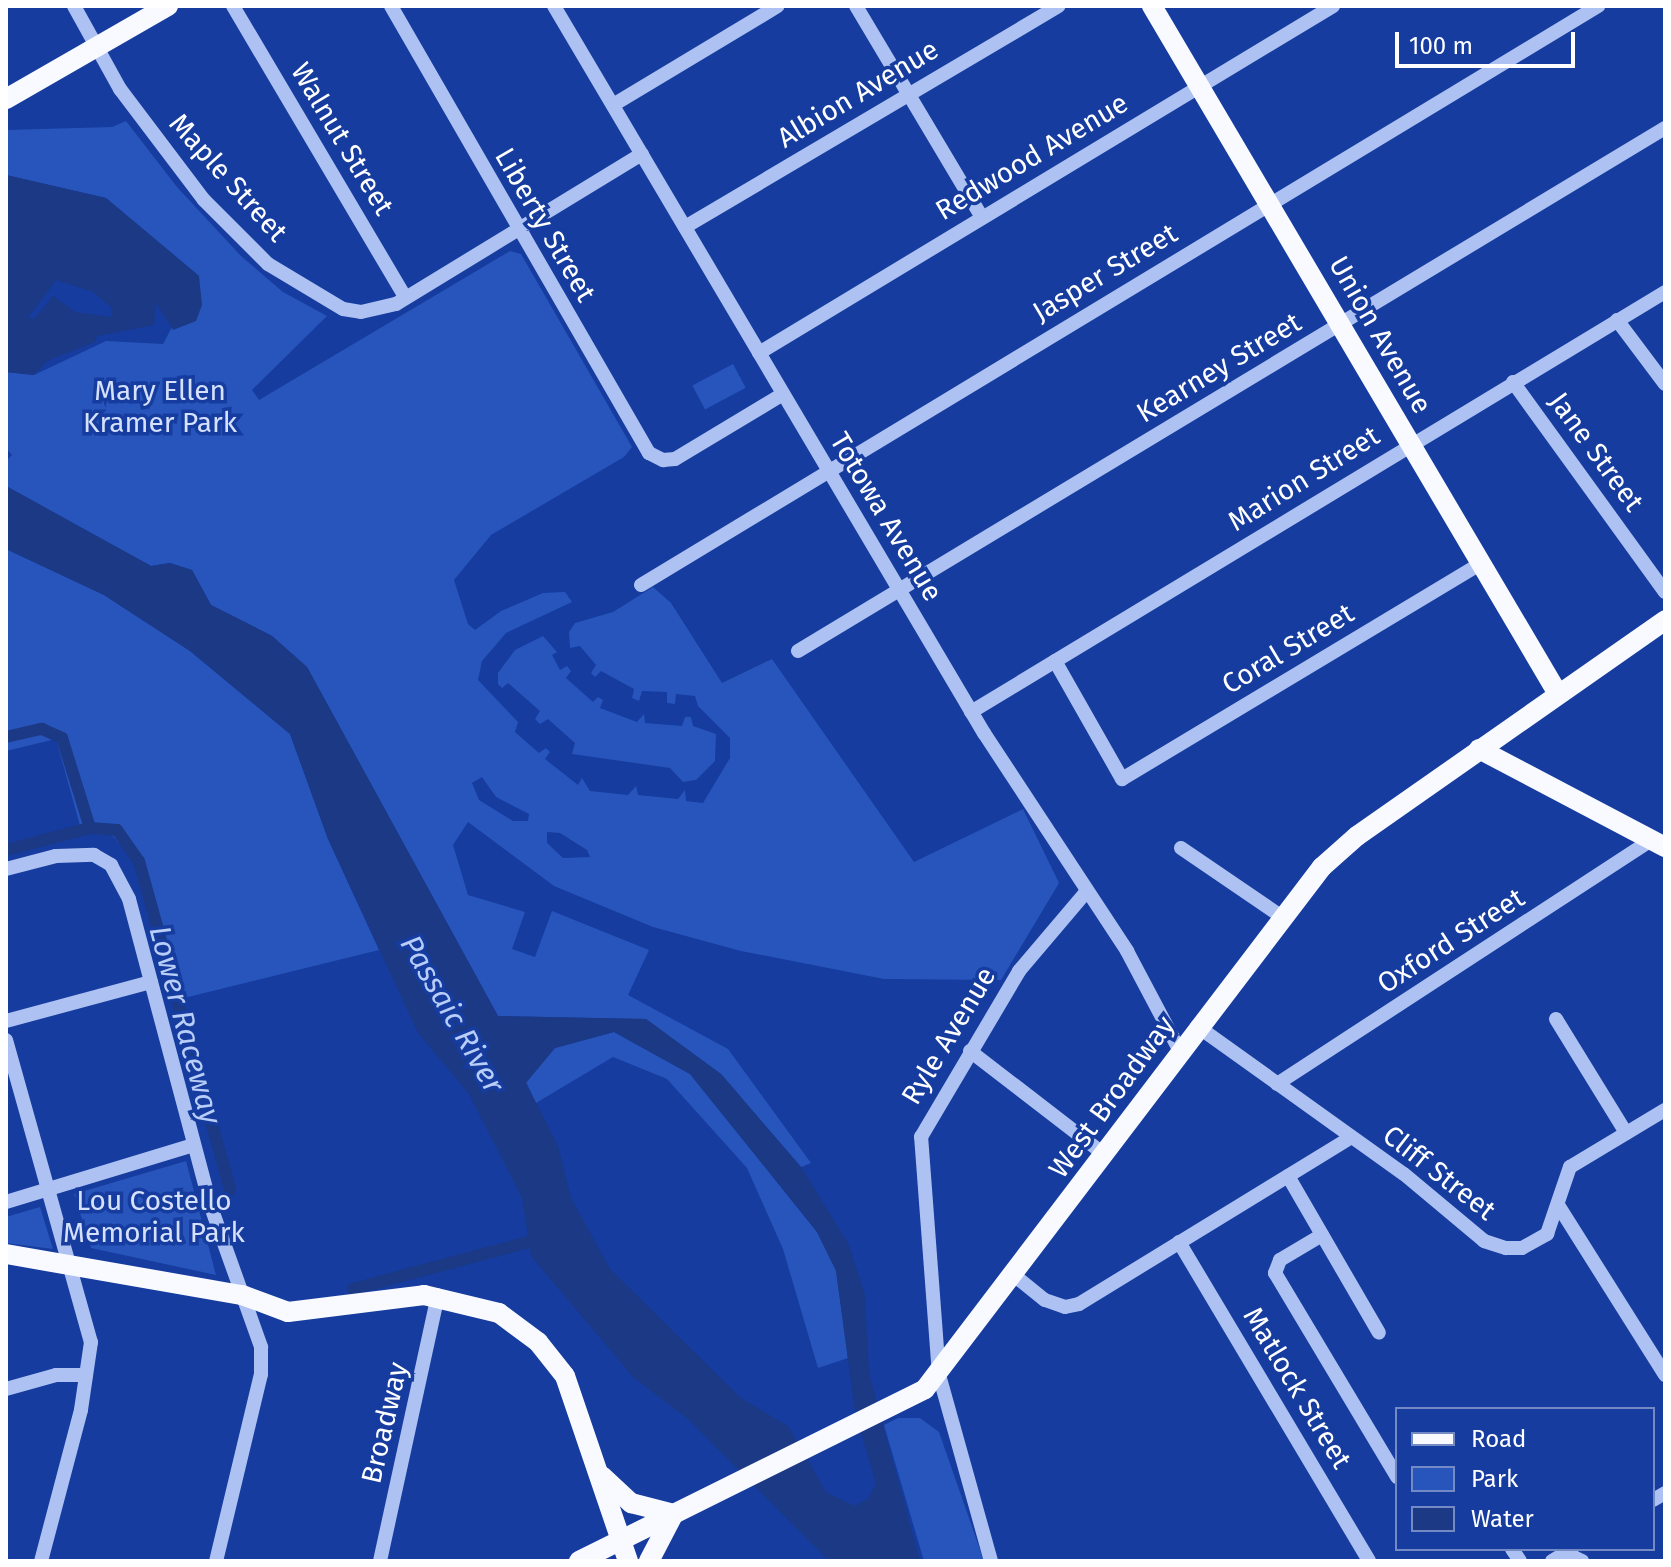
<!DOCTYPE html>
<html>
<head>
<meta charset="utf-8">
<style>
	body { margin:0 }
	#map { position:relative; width:1671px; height:1567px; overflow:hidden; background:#153c9e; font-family:"Fira Sans",sans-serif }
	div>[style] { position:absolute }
	.green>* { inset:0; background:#2855bc; transform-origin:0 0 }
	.water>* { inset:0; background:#1b3984 }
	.canal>* { height:12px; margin:-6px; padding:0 6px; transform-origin:6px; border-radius:6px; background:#1b3984 }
	.minor>* { height:14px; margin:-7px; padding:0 7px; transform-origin:7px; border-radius:7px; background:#adc2f3 }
	.major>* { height:20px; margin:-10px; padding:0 10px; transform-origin:10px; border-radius:10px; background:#f9faff }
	span { translate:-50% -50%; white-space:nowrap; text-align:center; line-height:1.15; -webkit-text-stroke:7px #153c9e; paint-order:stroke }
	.street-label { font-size:28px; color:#fff }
	.park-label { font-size:28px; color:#d5e1fd }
	.water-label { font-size:30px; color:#b9cdf9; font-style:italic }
	.frame { position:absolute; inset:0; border:8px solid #fff; pointer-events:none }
	.legend { position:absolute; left:1395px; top:1407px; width:260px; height:144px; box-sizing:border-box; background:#153c9e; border:2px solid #738ac5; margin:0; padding:10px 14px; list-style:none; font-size:24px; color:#fff }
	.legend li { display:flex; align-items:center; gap:16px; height:40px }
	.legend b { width:40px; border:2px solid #738ac5 }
	.scale { position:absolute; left:1395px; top:32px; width:180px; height:36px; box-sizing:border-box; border:4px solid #fff; border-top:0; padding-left:10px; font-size:24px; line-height:28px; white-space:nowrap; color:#fff; -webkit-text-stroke:6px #153c9e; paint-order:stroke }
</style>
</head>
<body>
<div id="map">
	<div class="green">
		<div style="clip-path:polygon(evenodd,126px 121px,177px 187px,241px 256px,283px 292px,327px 316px,252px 390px,259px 400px,510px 251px,521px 254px,632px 447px,624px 457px,491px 535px,454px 580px,468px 624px,475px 630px,501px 611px,543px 593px,565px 592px,572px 602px,506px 633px,482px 661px,478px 680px,518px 722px,515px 732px,539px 753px,546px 748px,550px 752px,545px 759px,578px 785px,582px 778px,590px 791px,628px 795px,636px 786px,638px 795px,678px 799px,685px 790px,686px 801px,703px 803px,730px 758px,730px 738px,698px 706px,695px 696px,676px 694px,675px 704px,667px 703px,667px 692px,642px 691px,639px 701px,632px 698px,634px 689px,601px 671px,595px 677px,591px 673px,596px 665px,580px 646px,570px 648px,569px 632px,575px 623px,613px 612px,653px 587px,671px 603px,722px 683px,772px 659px,914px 862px,1023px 809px,1059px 883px,1001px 980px,884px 979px,741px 951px,653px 927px,554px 886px,468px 822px,453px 845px,468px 895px,525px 912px,512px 949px,535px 957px,552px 911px,649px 950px,628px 995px,728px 1049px,811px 1163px,801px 1167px,721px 1074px,646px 1019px,498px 1016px,307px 667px,272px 636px,211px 605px,192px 570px,170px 563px,151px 566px,6px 486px,6px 461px,12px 455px,6px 448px,6px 372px,34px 375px,106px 341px,163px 344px,199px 276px,106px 198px,6px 175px,6px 130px,112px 127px,126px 121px,482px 777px,496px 797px,529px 814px,528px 821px,513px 821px,479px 800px,472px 783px,482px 777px,126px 121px,547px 832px,560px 833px,587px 850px,590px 857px,563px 858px,547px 843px,547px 832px)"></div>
		<div style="left:733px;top:364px;width:27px;height:46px;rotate:62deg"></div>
		<div style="clip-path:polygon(6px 549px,104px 595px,190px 651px,290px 734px,328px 839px,379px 950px,172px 1001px,134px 861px,112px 835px,82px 833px,56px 739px,6px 751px)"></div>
		<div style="clip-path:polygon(543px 636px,557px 652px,552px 655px,560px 670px,567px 666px,571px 671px,566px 678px,593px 702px,598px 697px,603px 700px,600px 708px,637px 722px,644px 714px,645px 723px,682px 726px,685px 717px,691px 717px,693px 726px,716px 734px,715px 761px,696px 780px,683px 782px,670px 768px,572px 754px,575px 743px,548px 719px,540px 724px,535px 719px,540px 711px,508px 683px,502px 688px,498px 684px,498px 673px,515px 650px)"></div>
		<div style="clip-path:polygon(614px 1032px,690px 1074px,817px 1232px,836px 1270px,848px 1358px,818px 1368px,783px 1249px,747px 1168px,667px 1079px,613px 1057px,536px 1103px,526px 1082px,555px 1048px)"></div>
		<div style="clip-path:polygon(186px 1161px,216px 1275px,91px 1248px,74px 1194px)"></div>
		<div style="clip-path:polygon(40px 1207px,53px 1249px,6px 1243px,6px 1217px)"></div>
		<div style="clip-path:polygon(898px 1418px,920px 1418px,939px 1432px,984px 1561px,924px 1561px,884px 1425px)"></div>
	</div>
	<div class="water">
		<div style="clip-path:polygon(evenodd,6px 175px,106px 198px,199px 276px,202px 305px,196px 321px,173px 330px,156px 303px,154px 325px,97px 336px,95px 342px,47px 361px,34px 375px,6px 372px,6px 175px,56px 280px,93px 292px,111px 307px,112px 317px,75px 312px,53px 296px,34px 319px,28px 318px,56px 280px)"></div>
		<div style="clip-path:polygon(evenodd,6px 486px,151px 566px,170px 563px,192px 570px,211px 605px,272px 636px,307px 667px,498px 1016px,646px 1019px,721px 1074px,801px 1167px,849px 1245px,865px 1295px,869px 1373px,920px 1561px,829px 1561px,688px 1419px,633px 1377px,531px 1256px,522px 1198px,469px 1094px,418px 1033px,328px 839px,290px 734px,190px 651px,104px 595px,6px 549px,6px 486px,614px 1032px,690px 1074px,817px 1232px,836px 1271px,855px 1412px,876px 1484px,868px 1499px,854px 1506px,826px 1492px,789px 1427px,741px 1398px,610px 1269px,571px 1198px,558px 1146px,526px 1083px,555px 1048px,614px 1032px)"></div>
	</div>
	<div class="canal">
		<div style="left:6px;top:737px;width:37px;rotate:-13deg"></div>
		<div style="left:42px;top:729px;width:22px;rotate:24deg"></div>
		<div style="left:62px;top:738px;width:94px;rotate:72.7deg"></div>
		<div style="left:90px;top:828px;width:27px;rotate:4deg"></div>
		<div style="left:117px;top:830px;width:38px;rotate:55deg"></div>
		<div style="left:139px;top:861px;width:341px;rotate:74.5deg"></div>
		<div style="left:6px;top:850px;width:87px;rotate:-14.7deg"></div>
		<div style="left:353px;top:1289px;width:182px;rotate:-15deg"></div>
	</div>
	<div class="minor">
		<div style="left:74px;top:6px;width:95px;rotate:61deg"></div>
		<div style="left:120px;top:89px;width:139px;rotate:52.9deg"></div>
		<div style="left:204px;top:200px;width:91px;rotate:45deg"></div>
		<div style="left:268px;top:264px;width:87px;rotate:31deg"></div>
		<div style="left:343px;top:309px;width:18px;rotate:9deg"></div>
		<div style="left:361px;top:312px;width:36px;rotate:-13deg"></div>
		<div style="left:396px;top:304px;width:288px;rotate:-31.4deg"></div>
		<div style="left:233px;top:6px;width:339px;rotate:59.4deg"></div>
		<div style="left:391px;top:6px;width:516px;rotate:60.01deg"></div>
		<div style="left:649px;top:453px;width:16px;rotate:27deg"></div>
		<div style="left:663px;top:460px;width:12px;rotate:-5deg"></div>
		<div style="left:675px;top:459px;width:126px;rotate:-31deg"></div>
		<div style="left:554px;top:6px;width:845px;rotate:59.4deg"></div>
		<div style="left:984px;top:733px;width:261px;rotate:56.7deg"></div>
		<div style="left:1127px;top:951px;width:113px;rotate:62.1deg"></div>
		<div style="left:856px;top:6px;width:246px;rotate:59.2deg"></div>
		<div style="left:613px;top:105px;width:192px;rotate:-31deg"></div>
		<div style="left:685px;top:227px;width:434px;rotate:-30.6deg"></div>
		<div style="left:1617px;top:320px;width:80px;rotate:53.1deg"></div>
		<div style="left:759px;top:353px;width:671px;rotate:-31.15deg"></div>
		<div style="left:1513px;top:382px;width:259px;rotate:54.1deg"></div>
		<div style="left:641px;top:585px;width:1119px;rotate:-31.17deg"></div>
		<div style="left:798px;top:651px;width:1013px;rotate:-31.1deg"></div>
		<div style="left:1055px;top:661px;width:136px;rotate:60.4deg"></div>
		<div style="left:1122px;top:779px;width:419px;rotate:-31deg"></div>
		<div style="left:971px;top:712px;width:811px;rotate:-31.18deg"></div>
		<div style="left:1181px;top:848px;width:122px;rotate:34.3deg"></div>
		<div style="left:6px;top:869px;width:52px;rotate:-14.6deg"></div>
		<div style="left:56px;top:856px;width:38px;rotate:-2deg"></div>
		<div style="left:94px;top:855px;width:20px;rotate:30deg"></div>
		<div style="left:111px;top:865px;width:38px;rotate:62deg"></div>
		<div style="left:129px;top:899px;width:319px;rotate:75.1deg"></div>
		<div style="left:211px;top:1207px;width:149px;rotate:70.3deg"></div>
		<div style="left:261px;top:1347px;width:27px;rotate:90deg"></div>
		<div style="left:261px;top:1374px;width:192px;rotate:103.5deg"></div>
		<div style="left:1556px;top:1019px;width:134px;rotate:58.4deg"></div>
		<div style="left:6px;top:1021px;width:150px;rotate:-15.1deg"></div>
		<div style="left:1197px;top:1026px;width:254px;rotate:35.6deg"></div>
		<div style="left:1404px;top:1174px;width:104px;rotate:39.9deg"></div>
		<div style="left:1484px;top:1241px;width:23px;rotate:18deg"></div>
		<div style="left:1506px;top:1248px;width:16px"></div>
		<div style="left:1522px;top:1248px;width:29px;rotate:-29deg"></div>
		<div style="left:1547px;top:1234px;width:71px;rotate:-71.1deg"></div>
		<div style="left:1570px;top:1167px;width:111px;rotate:-31deg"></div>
		<div style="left:6px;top:1040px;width:314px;rotate:74.3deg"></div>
		<div style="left:91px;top:1342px;width:69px;rotate:98.4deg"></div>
		<div style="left:81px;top:1410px;width:156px;rotate:104.8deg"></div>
		<div style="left:970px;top:1051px;width:170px;rotate:37.6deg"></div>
		<div style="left:1277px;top:1084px;width:447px;rotate:-33.1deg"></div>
		<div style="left:1288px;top:1176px;width:181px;rotate:59.9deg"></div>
		<div style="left:6px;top:1202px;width:196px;rotate:-16.9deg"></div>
		<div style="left:1558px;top:1205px;width:201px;rotate:57.8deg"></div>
		<div style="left:1322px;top:1235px;width:49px;rotate:149.2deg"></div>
		<div style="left:1280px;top:1260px;width:14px;rotate:111deg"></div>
		<div style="left:1275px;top:1273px;width:238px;rotate:59.1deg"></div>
		<div style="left:1179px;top:1242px;width:371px;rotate:59.2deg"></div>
		<div style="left:1015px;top:1276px;width:38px;rotate:39deg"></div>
		<div style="left:1045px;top:1300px;width:21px;rotate:19deg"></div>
		<div style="left:1065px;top:1307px;width:14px;rotate:-12deg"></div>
		<div style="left:1079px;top:1304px;width:318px;rotate:-31.5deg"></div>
		<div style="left:6px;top:1389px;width:52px;rotate:-15.6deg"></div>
		<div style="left:56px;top:1375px;width:30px"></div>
		<div style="left:1653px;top:1500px;width:14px;rotate:-30deg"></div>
		<div style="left:1512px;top:1549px;width:14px;rotate:56deg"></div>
		<div style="left:1565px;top:1553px;width:19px;rotate:25deg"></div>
		<div style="left:380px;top:1561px;width:272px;rotate:-77.7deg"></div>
		<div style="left:991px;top:1561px;width:193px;rotate:-105.6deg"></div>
		<div style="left:939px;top:1375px;width:239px;rotate:-94.3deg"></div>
		<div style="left:921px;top:1137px;width:193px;rotate:-59.4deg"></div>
		<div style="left:1019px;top:971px;width:104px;rotate:-49.7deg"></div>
		<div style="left:1552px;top:1561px;width:23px;rotate:-31deg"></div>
	</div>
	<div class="major">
		<div style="left:1152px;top:6px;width:799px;rotate:59.45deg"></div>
		<div style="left:6px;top:99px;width:187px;rotate:-29.9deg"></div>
		<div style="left:1479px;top:749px;width:210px;rotate:27.8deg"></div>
		<div style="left:6px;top:1254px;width:240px;rotate:9.9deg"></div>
		<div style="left:242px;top:1295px;width:49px;rotate:20.3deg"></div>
		<div style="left:288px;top:1312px;width:137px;rotate:-7.1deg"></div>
		<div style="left:424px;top:1295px;width:77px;rotate:13.5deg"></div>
		<div style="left:499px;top:1313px;width:49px;rotate:36.6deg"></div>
		<div style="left:538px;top:1342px;width:43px;rotate:51.5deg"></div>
		<div style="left:565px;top:1376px;width:195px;rotate:71.2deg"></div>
		<div style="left:602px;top:1476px;width:40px;rotate:43deg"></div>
		<div style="left:631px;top:1503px;width:44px;rotate:14.3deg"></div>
		<div style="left:579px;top:1561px;width:386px;rotate:-26.4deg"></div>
		<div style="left:925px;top:1389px;width:656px;rotate:-52.75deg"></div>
		<div style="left:1322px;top:867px;width:47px;rotate:-41.5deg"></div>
		<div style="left:1357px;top:836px;width:376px;rotate:-35deg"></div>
		<div style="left:649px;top:1561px;width:52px;rotate:-62.4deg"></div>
	</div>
	<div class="street-label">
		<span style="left:858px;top:94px;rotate:-31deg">Albion Avenue</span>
		<span style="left:342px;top:139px;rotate:59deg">Walnut Street</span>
		<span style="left:1032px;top:157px;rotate:-31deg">Redwood Avenue</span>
		<span style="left:228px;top:178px;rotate:48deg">Maple Street</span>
		<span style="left:545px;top:225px;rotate:60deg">Liberty Street</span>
		<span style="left:1105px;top:273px;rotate:-31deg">Jasper Street</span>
		<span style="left:1380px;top:335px;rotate:60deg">Union Avenue</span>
		<span style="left:1219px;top:368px;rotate:-31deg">Kearney Street</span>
		<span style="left:1596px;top:452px;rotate:54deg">Jane Street</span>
		<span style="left:1304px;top:479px;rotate:-32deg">Marion Street</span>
		<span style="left:886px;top:517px;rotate:59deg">Totowa Avenue</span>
		<span style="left:1288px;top:649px;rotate:-31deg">Coral Street</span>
		<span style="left:1451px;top:941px;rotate:-33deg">Oxford Street</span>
		<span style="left:949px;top:1036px;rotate:-59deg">Ryle Avenue</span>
		<span style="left:1112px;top:1097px;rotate:-54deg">West Broadway</span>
		<span style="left:1439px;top:1173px;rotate:38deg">Cliff Street</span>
		<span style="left:1297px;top:1388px;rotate:59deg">Matlock Street</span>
		<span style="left:385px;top:1423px;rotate:-77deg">Broadway</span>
	</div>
	<div class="park-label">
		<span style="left:160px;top:407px">Mary Ellen<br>Kramer Park</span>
		<span style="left:154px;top:1217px">Lou Costello<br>Memorial Park</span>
	</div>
	<div class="water-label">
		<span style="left:452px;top:1014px;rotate:60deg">Passaic River</span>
		<span style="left:185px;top:1025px;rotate:75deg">Lower Raceway</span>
	</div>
	<div class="frame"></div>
	<ul class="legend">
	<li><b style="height:10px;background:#f9faff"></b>Road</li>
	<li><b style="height:22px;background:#2855bc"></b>Park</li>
	<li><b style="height:22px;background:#1b3984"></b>Water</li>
	</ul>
	<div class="scale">100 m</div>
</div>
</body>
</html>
